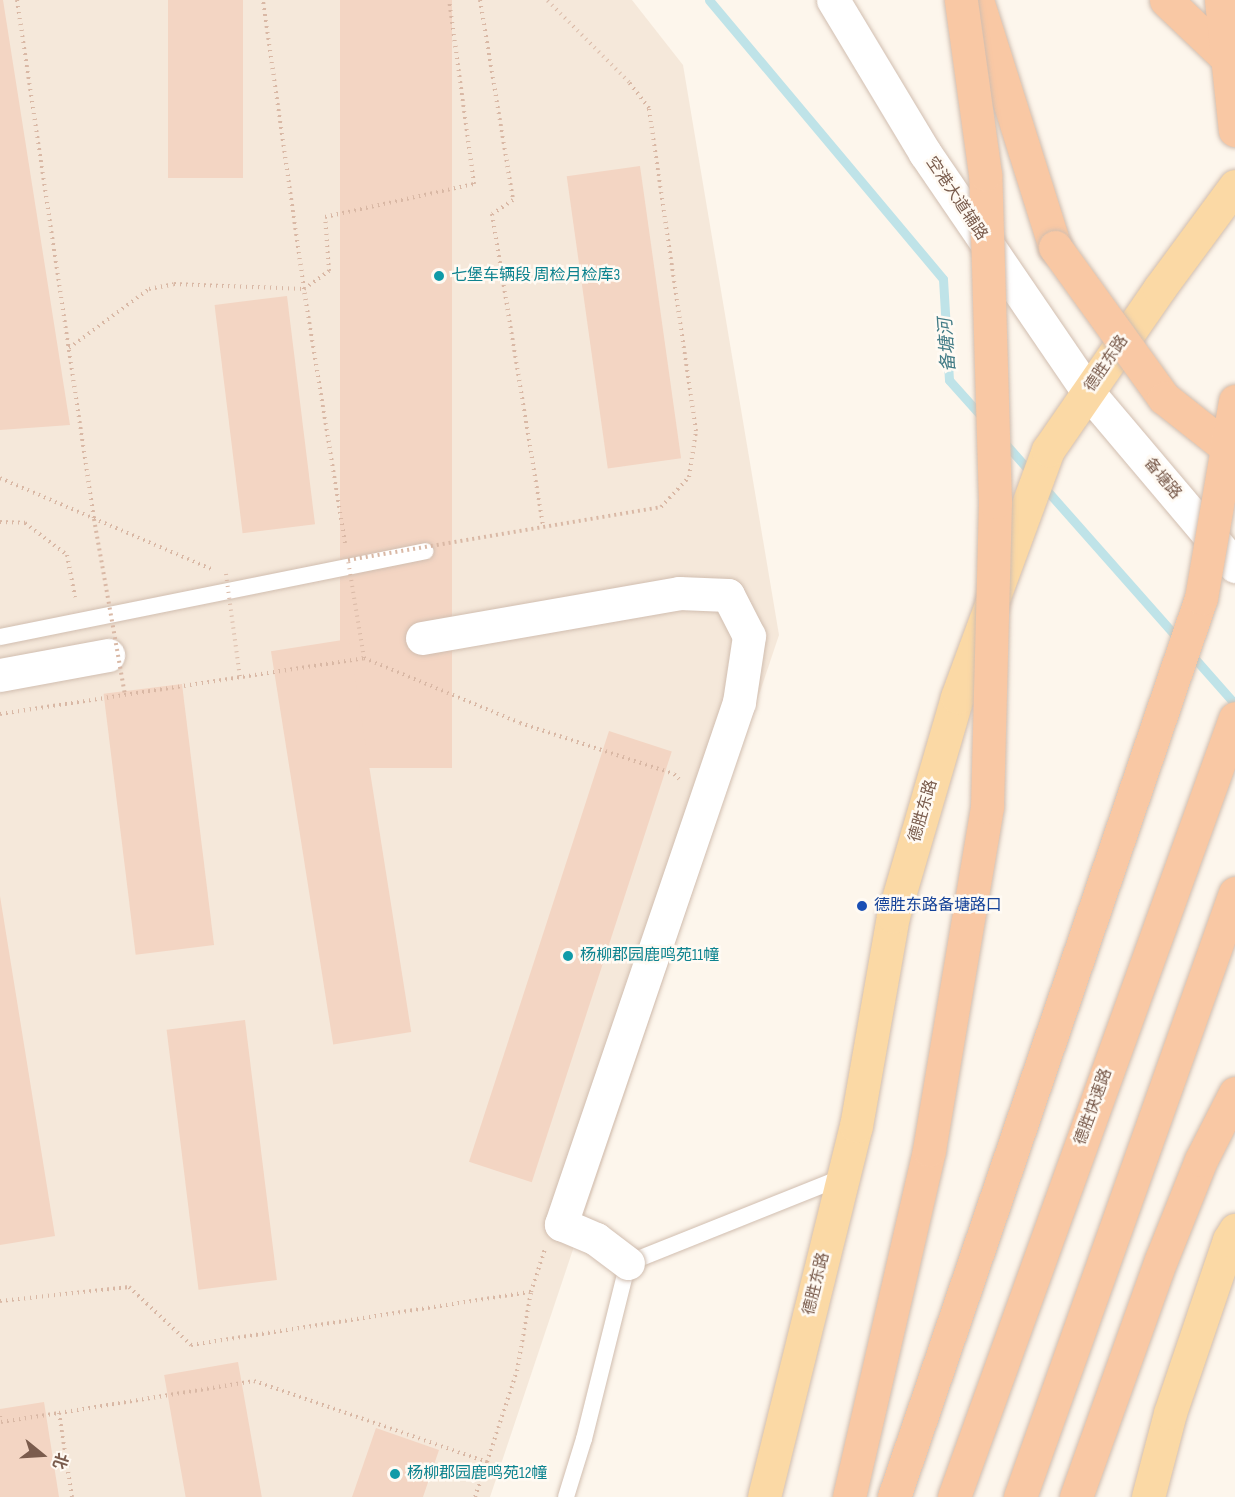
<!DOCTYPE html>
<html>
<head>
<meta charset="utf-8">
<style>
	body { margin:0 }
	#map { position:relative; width:1235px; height:1497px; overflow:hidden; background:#fdf6ec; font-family:"Sofia Sans Condensed","Noto Sans SC",sans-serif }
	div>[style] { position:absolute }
	.residential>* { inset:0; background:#f5e8da }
	.stream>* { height:9px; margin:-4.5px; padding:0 4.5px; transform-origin:4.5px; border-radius:4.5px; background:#bfe3e8 }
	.building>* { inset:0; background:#f3d5c3; transform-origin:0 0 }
	.path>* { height:4px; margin-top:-2px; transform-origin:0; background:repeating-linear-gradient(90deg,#d9b8a5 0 1.5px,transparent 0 6px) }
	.roads { filter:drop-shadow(0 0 2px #d1beb0) drop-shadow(0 0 2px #d1beb0) }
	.service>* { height:16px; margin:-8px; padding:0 8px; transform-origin:8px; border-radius:8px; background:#fff }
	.minor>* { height:33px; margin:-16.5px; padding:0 16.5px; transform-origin:16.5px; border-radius:16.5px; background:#fff }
	.tertiary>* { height:33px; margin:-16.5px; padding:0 16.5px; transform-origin:16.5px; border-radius:16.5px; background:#fff }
	.secondary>* { height:33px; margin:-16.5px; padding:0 16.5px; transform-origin:16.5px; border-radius:16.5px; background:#fff }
	.primary>* { height:33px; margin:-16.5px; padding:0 16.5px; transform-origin:16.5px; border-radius:16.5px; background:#fbd9a5 }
	.trunk>* { height:33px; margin:-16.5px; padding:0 16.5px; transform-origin:16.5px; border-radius:16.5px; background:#f9c8a4 }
	.path-bridge>* { height:4px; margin-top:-2px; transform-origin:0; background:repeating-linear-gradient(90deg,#d9b8a5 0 1.5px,transparent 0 6px) }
	.bridges { filter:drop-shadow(0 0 2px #d1beb0) drop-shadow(0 0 2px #d1beb0) }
	.minor-bridge>* { height:33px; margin:-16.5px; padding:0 16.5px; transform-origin:16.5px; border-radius:16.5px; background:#fff }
	.trunk-bridge>* { height:33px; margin:-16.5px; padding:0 16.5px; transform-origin:16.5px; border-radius:16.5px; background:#f9c8a4 }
	.dots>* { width:16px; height:16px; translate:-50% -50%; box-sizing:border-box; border:3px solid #fffaf3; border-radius:50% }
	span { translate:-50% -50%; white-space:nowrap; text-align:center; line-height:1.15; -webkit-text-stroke:5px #fffaf3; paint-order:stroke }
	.street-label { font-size:16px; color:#7a5c4d }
	.culture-label { font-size:16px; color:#0d838f }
	.left { translate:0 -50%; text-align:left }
	.transit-label { font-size:16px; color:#164399 }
	.water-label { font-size:18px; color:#437c86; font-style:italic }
	.north { position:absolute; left:12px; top:1425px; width:60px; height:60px; -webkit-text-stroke:4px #fffaf3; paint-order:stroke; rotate:108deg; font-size:16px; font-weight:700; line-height:24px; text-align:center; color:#7a5c4d }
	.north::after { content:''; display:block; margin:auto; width:21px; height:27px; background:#7a5c4d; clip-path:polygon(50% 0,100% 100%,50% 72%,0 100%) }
</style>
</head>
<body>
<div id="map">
	<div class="residential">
		<div style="clip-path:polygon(0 0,632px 0,683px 65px,779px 635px,490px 1497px,0 1497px)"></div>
	</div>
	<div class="stream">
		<div style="left:709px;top:0;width:364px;rotate:50deg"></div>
		<div style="left:943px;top:279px;width:101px;rotate:86.6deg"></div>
		<div style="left:949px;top:380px;width:51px;rotate:48.2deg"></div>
		<div style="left:1002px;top:440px;width:47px;rotate:48.5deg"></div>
		<div style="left:1042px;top:485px;width:208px;rotate:48.5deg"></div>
		<div style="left:1189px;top:652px;width:69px;rotate:48.5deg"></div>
	</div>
	<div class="building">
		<div style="clip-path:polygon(0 0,3px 0,70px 425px,0 430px)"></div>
		<div style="left:168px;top:0;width:75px;height:178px"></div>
		<div style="left:340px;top:0;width:112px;height:768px"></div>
		<div style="left:640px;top:166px;width:295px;height:74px;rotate:82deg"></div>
		<div style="left:287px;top:296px;width:230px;height:73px;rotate:83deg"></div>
		<div style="left:349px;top:639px;width:398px;height:79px;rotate:81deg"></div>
		<div style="left:182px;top:684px;width:263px;height:79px;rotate:83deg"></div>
		<div style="left:609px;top:731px;width:66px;height:453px;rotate:18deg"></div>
		<div style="clip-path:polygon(0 896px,55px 1236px,0 1245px)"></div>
		<div style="left:245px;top:1020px;width:262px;height:79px;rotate:83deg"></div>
		<div style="left:238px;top:1362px;width:137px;height:75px;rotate:80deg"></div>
		<div style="clip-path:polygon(44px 1402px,59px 1497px,0 1497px,0 1409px)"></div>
		<div style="clip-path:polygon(376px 1428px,439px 1450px,423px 1497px,352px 1497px)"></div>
	</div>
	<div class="path">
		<div style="left:69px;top:348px;width:99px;rotate:-36.4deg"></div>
		<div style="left:149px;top:289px;width:25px;rotate:-11deg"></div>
		<div style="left:174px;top:284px;width:130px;rotate:2.2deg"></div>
		<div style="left:304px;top:289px;width:292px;rotate:-98.1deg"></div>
		<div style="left:0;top:478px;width:230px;rotate:23.3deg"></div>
		<div style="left:0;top:522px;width:25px;rotate:2deg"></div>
		<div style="left:25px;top:523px;width:53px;rotate:37.3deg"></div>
		<div style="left:67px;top:555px;width:43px;rotate:79.2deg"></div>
		<div style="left:345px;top:543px;width:257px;rotate:-99.2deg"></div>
		<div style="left:304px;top:289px;width:31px;rotate:-36deg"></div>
		<div style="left:329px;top:271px;width:54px;rotate:-94.2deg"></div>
		<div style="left:325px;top:217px;width:153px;rotate:-12.5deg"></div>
		<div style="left:474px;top:184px;width:186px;rotate:-97.7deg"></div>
		<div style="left:0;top:1416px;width:6px;rotate:81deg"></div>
		<div style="left:1px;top:1422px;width:59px;rotate:-8.8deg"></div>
		<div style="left:475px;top:1497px;width:37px;rotate:-71deg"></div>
	</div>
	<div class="roads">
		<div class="service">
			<div style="left:0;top:637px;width:434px;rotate:-11.4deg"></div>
			<div style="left:566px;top:1497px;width:61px;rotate:-72.8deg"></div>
			<div style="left:584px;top:1439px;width:181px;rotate:-76deg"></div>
			<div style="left:628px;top:1263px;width:232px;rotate:-21.8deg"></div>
		</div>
		<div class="minor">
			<div style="left:0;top:675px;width:110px;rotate:-10.5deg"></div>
		</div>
		<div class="tertiary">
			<div style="left:1088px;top:392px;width:228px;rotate:49.8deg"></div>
		</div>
		<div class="secondary">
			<div style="left:833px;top:0;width:179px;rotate:59deg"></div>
			<div style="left:925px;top:153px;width:289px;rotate:55.7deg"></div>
		</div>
		<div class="primary">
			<div style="left:764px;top:1497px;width:382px;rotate:-76.1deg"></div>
			<div style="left:856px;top:1126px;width:213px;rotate:-80deg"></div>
			<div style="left:893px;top:916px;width:228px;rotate:-73.7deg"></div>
			<div style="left:957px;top:697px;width:263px;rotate:-69.8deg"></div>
			<div style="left:1048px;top:450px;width:196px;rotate:-55.4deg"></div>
			<div style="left:1159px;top:289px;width:128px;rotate:-53.6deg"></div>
			<div style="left:1148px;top:1497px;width:87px;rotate:-75.3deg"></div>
			<div style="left:1170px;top:1413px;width:183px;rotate:-71.2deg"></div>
			<div style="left:1229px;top:1240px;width:12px;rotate:-59deg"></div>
		</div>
		<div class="trunk">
			<div style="left:977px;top:0;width:259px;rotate:72.5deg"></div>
			<div style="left:1166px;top:0;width:94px;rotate:43.7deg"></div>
			<div style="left:1221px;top:0;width:131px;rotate:83.9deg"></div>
			<div style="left:954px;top:1497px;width:828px;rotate:-70.16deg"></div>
			<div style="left:1020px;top:1497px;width:641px;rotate:-70.41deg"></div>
			<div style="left:1076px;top:1497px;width:252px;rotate:-70.3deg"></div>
			<div style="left:1161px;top:1260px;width:108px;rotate:-68.2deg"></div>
			<div style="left:1201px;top:1160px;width:75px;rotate:-63.1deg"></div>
		</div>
	</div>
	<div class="path-bridge">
		<div style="left:17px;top:0;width:525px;rotate:81.56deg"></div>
		<div style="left:94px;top:519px;width:179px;rotate:80deg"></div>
		<div style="left:480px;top:0;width:203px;rotate:80.6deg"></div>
		<div style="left:513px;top:200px;width:25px;rotate:146deg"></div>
		<div style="left:492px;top:214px;width:317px;rotate:80.7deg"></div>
		<div style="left:226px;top:574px;width:104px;rotate:82.3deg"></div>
		<div style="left:364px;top:658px;width:169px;rotate:22.6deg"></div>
		<div style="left:520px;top:723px;width:162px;rotate:18.3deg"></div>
		<div style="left:674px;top:774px;width:7px;rotate:45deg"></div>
		<div style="left:0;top:714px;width:368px;rotate:-8.7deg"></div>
		<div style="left:364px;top:658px;width:99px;rotate:-99.3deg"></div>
		<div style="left:348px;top:560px;width:317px;rotate:-9.6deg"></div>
		<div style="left:661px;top:507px;width:41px;rotate:-47deg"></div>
		<div style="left:689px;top:477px;width:47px;rotate:-81.3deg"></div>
		<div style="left:696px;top:431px;width:326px;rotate:-98.3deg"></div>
		<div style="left:649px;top:108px;width:33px;rotate:-128deg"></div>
		<div style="left:629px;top:82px;width:116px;rotate:-135deg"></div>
		<div style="left:0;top:1301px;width:130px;rotate:-6.2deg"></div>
		<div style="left:129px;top:1287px;width:85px;rotate:43.1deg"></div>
		<div style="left:191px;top:1345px;width:344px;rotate:-8.9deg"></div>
		<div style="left:531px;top:1292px;width:45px;rotate:-72deg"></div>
		<div style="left:72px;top:1497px;width:85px;rotate:-98.8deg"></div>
		<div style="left:59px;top:1413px;width:198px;rotate:-9.3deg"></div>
		<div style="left:254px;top:1381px;width:247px;rotate:19.2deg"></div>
		<div style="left:487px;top:1462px;width:96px;rotate:-71.8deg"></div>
		<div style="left:517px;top:1371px;width:80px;rotate:-80deg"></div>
	</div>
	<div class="bridges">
		<div class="minor-bridge">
			<div style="left:422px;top:638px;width:261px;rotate:-9.9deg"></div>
			<div style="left:679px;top:593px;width:49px;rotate:2.3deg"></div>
			<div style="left:728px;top:595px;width:46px;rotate:62.9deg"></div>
			<div style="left:749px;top:636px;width:67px;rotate:98.6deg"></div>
			<div style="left:739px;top:702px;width:552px;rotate:108.83deg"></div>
			<div style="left:561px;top:1224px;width:38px;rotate:23deg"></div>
			<div style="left:596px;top:1239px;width:40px;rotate:37deg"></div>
		</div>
		<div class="trunk-bridge">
			<div style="left:1055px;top:247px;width:186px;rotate:54.2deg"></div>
			<div style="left:1164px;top:398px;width:90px;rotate:38.3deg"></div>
			<div style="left:849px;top:1497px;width:356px;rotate:-77deg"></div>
			<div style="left:929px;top:1150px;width:348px;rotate:-80.4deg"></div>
			<div style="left:987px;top:807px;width:305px;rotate:-88.5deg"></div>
			<div style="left:995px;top:502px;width:328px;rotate:-91.7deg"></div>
			<div style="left:985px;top:174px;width:176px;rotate:-97.9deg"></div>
			<div style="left:894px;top:1497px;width:950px;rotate:-71.15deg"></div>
			<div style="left:1201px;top:598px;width:200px;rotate:-80.2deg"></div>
		</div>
	</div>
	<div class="dots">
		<div style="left:439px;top:276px;background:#0f9aa8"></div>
		<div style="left:862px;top:906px;background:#1a4fb4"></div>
		<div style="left:568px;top:956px;background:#0f9aa8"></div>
		<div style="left:395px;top:1474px;background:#0f9aa8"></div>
	</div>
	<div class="street-label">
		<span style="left:956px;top:199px;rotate:56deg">空港大道辅路</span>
		<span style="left:1107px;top:364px;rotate:-56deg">德胜东路</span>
		<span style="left:1162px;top:479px;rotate:50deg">备塘路</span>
		<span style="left:924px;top:811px;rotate:-74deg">德胜东路</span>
		<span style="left:1094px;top:1107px;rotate:-70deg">德胜快速路</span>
		<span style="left:817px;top:1284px;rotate:-76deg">德胜东路</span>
	</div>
	<div class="culture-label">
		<span class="left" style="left:451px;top:276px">七堡车辆段 周检月检库3</span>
		<span class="left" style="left:580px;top:956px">杨柳郡园鹿鸣苑11幢</span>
		<span class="left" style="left:407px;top:1474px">杨柳郡园鹿鸣苑12幢</span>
	</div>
	<div class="transit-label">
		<span class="left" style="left:874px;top:906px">德胜东路备塘路口</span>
	</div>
	<div class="water-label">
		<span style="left:948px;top:345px;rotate:-94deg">备塘河</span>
	</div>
	<div class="north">北</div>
</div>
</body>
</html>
